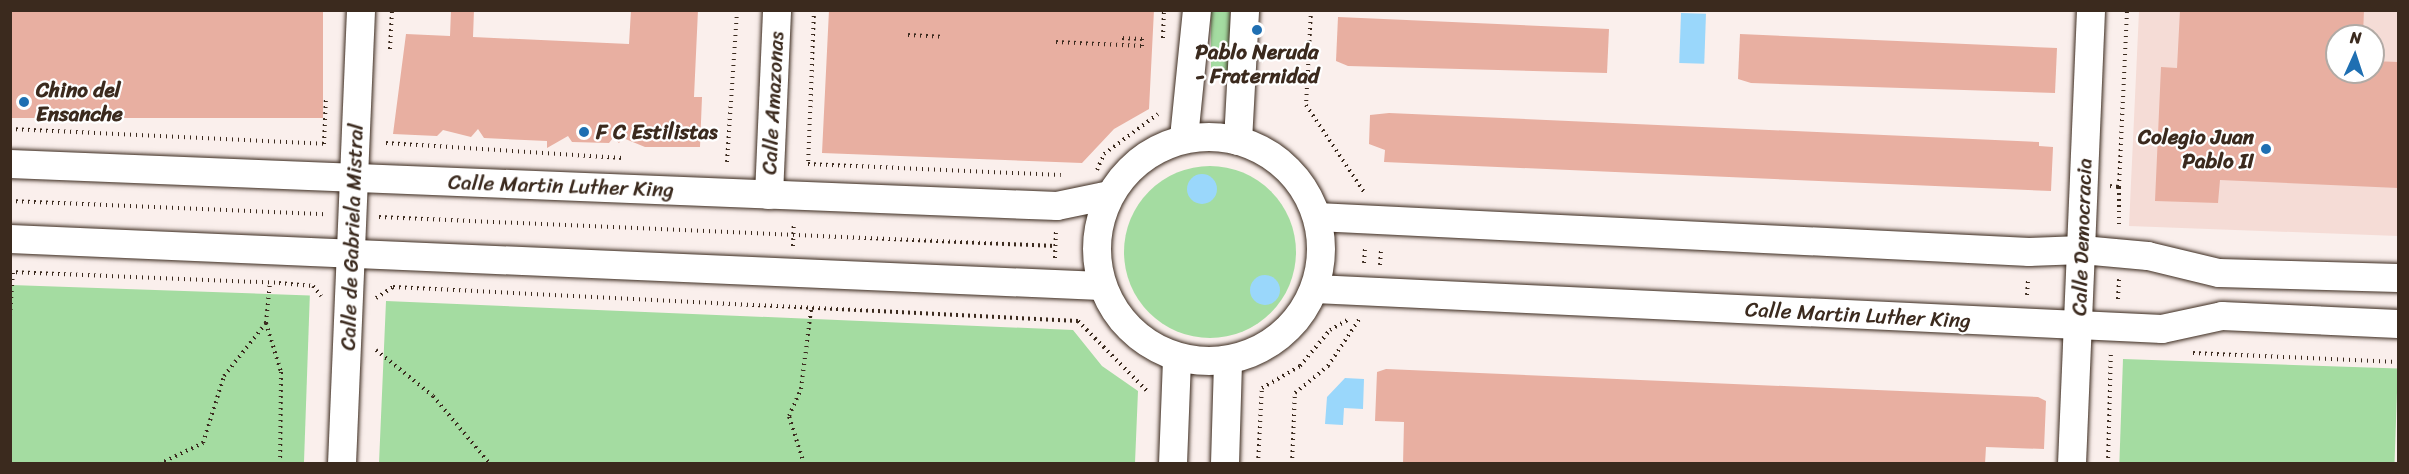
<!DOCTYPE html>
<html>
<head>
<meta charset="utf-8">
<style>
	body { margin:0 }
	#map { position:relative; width:2409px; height:474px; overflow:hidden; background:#faefec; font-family:Sriracha,sans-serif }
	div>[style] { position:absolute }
	.built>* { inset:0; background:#f5dcd6 }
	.green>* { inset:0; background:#a4dca1; transform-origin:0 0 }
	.round { border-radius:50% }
	.water>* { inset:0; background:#9ad7fb; transform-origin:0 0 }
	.building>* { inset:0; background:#e8afa1; transform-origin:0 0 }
	.path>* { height:4px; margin-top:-2px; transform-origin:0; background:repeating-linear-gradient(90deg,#3b2a1e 0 1.5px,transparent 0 6px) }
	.roads { filter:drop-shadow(0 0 2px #3b2a1e) drop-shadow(0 0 2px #3b2a1e) }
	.street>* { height:28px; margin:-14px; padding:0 14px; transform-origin:14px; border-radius:14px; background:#fff }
	.street>.ring { margin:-14px; padding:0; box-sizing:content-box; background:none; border:28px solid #fff; border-radius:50% }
	.dots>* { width:16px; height:16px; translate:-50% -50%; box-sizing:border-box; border:3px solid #fff; border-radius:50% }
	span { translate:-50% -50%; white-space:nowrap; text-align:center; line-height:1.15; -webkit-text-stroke:4.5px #fff; paint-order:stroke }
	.poi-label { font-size:21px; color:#3b2a1e; font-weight:700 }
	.left { translate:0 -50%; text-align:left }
	.right { translate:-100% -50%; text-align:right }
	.street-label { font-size:21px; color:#3b2a1e }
	.frame { position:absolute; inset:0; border:12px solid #3b2a1e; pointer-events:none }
	.north { position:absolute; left:2325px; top:24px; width:60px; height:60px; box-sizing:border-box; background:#fff; border:2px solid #b1aaa5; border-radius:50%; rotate:3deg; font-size:16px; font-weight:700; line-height:24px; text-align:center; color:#3b2a1e }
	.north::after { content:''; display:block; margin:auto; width:21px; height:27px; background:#1f6fb2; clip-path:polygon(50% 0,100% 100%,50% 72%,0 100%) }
</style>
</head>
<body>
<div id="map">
	<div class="built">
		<div style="clip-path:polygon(evenodd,2139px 11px,2398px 11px,2398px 236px,2129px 226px,2139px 11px,2337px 36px,2373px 36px,2373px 72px,2337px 72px,2337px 36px)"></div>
	</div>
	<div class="green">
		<div style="left:1211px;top:11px;width:19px;height:59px"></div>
		<div class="round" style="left:1124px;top:166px;width:172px;height:172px"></div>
		<div style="left:11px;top:285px;width:299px;height:178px;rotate:2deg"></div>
		<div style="clip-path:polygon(386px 301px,1073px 330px,1102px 366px,1138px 391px,1135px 463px,379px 463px)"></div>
		<div style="left:2123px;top:359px;width:275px;height:104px;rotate:2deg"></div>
	</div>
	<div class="water">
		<div style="left:1681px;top:13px;width:25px;height:50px;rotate:2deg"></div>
		<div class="round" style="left:1187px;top:174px;width:30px;height:30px"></div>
		<div class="round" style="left:1250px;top:275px;width:30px;height:30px"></div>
		<div style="clip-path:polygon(1345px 378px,1364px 379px,1363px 409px,1344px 408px,1343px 425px,1325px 424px,1327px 397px)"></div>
	</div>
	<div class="building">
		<div style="left:10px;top:10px;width:313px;height:108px"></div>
		<div style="clip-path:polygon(451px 10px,474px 10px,473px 37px,629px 44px,631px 10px,698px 10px,694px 97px,702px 97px,700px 147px,645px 147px,623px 138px,619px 143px,613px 138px,609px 143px,572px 142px,568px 136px,547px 148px,547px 141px,484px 138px,478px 129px,471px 137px,443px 130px,437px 136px,393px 134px,406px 34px,450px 36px)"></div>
		<div style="clip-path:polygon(829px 10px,1154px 10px,1149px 109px,1114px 129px,1082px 163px,822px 153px)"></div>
		<div style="clip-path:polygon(2180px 10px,2364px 10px,2363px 36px,2337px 36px,2337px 72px,2373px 72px,2373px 61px,2398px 62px,2398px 188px,2220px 180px,2218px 203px,2155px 201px,2161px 67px,2177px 68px)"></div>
		<div style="clip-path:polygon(1338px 17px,1609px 29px,1607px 73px,1348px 66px,1336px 61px)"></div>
		<div style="clip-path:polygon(1740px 34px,2057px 48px,2055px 93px,1751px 83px,1738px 79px)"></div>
		<div style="clip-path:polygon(1389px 113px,2039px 142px,2039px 146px,2053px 147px,2051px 191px,1384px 162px,1385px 150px,1369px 144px,1370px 115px)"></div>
		<div style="clip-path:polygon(1386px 369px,2038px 397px,2046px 401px,2044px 449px,1986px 447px,1985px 464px,1403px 464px,1404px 422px,1375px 421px,1377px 372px)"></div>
	</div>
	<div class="path">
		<div style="left:814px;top:10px;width:154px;rotate:92.2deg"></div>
		<div style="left:808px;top:164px;width:253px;rotate:2.5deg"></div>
		<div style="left:1311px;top:10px;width:95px;rotate:93deg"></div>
		<div style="left:1306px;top:105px;width:105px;rotate:56.3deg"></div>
		<div style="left:908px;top:35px;width:34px;rotate:3deg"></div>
		<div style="left:1163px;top:38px;width:28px;rotate:-88deg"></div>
		<div style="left:1056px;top:42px;width:86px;rotate:2.7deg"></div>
		<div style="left:1142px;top:46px;width:7px;rotate:-90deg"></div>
		<div style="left:1142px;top:39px;width:21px;rotate:-177deg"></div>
		<div style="left:390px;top:49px;width:39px;rotate:-87deg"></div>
		<div style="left:10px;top:129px;width:314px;rotate:2.7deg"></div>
		<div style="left:324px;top:144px;width:48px;rotate:-87.6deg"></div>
		<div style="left:386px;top:143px;width:237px;rotate:3.6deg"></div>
		<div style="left:727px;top:162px;width:152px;rotate:-86.2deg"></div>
		<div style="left:1097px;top:170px;width:17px;rotate:-66deg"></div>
		<div style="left:1104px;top:154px;width:67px;rotate:-36.5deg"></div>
		<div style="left:2110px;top:186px;width:9px;rotate:6deg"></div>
		<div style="left:2119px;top:187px;width:40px;rotate:90deg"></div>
		<div style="left:2119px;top:187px;width:177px;rotate:-87.4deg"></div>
		<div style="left:10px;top:201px;width:316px;rotate:2.4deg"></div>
		<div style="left:379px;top:217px;width:677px;rotate:2.46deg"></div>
		<div style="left:793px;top:246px;width:23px;rotate:-88deg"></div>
		<div style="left:1055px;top:258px;width:26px;rotate:-88deg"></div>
		<div style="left:1364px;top:263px;width:16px;rotate:-86deg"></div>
		<div style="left:1380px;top:265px;width:16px;rotate:-86deg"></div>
		<div style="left:10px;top:272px;width:269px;rotate:2.3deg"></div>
		<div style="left:279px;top:283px;width:34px;rotate:5deg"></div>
		<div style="left:313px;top:286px;width:13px;rotate:51deg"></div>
		<div style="left:2027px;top:295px;width:16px;rotate:-86deg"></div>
		<div style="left:376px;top:298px;width:20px;rotate:-33deg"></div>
		<div style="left:393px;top:287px;width:686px;rotate:2.84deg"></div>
		<div style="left:1078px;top:321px;width:98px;rotate:45.4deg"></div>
		<div style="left:2118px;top:299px;width:20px;rotate:-87deg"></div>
		<div style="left:10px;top:316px;width:44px;rotate:-86.1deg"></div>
		<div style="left:266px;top:323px;width:51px;rotate:73deg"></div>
		<div style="left:281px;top:372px;width:92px;rotate:90.6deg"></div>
		<div style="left:376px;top:350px;width:73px;rotate:38.9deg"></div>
		<div style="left:433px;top:396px;width:89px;rotate:50deg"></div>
		<div style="left:2193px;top:353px;width:205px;rotate:2.5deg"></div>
		<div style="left:159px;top:464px;width:49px;rotate:-25.5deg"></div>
		<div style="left:203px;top:443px;width:70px;rotate:-72.6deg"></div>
		<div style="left:224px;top:376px;width:68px;rotate:-51.6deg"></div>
		<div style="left:266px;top:323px;width:40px;rotate:-84.3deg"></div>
		<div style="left:804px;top:464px;width:50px;rotate:-107.4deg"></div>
		<div style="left:789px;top:416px;width:30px;rotate:-66deg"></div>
		<div style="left:801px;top:389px;width:80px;rotate:-82.8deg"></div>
		<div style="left:1258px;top:464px;width:76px;rotate:-87deg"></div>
		<div style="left:1262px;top:388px;width:44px;rotate:-30.1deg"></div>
		<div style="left:1300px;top:366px;width:47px;rotate:-50.2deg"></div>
		<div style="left:1330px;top:330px;width:22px;rotate:-30deg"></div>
		<div style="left:1292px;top:464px;width:71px;rotate:-87.6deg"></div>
		<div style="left:1295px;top:393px;width:43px;rotate:-39.3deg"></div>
		<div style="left:1328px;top:366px;width:58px;rotate:-56.3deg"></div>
		<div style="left:2108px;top:464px;width:111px;rotate:-88.5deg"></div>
	</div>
	<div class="roads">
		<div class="street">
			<div class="ring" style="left:1097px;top:137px;width:196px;height:196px"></div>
			<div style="left:1184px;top:138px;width:129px;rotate:-84.2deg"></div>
			<div style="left:1238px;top:141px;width:131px;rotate:-86.9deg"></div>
			<div style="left:10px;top:164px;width:1048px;rotate:2.3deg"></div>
			<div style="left:1057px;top:206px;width:54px;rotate:-11.7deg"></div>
			<div style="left:769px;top:195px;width:185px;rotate:-87.5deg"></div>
			<div style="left:1317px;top:217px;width:713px;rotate:2.81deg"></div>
			<div style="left:2029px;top:252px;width:53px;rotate:-2.2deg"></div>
			<div style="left:2082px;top:250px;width:66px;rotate:5.2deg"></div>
			<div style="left:2148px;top:256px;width:73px;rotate:13.5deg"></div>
			<div style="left:2219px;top:273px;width:179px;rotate:1.6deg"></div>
			<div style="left:10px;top:239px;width:1092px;rotate:2.47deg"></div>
			<div style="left:1315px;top:289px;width:848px;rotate:2.7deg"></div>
			<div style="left:2162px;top:329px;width:61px;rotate:-12.2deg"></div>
			<div style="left:2222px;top:316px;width:176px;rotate:2.6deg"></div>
			<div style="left:342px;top:464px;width:454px;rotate:-87.6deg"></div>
			<div style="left:1173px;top:464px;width:106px;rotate:-87.8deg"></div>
			<div style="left:1225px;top:464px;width:103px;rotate:-88.3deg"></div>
			<div style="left:2072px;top:464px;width:454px;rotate:-87.6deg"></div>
		</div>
	</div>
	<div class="dots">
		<div style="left:1257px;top:30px;background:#1f6fb2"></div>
		<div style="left:24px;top:102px;background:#1f6fb2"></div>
		<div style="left:584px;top:132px;background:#1f6fb2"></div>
		<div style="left:2266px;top:149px;background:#1f6fb2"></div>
	</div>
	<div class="poi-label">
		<span style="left:1257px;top:64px">Pablo Neruda<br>- Fraternidad</span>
		<span class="left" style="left:36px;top:102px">Chino del<br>Ensanche</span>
		<span class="left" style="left:596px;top:132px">F C Estilistas</span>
		<span class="right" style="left:2254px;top:149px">Colegio Juan<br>Pablo II</span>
	</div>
	<div class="street-label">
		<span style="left:773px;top:103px;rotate:-87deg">Calle Amazonas</span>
		<span style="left:561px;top:186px;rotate:2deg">Calle Martin Luther King</span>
		<span style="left:352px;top:237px;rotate:-88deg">Calle de Gabriela Mistral</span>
		<span style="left:2082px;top:237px;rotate:-88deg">Calle Democracia</span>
		<span style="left:1858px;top:315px;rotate:3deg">Calle Martin Luther King</span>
	</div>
	<div class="frame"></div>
	<div class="north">N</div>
</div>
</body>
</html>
